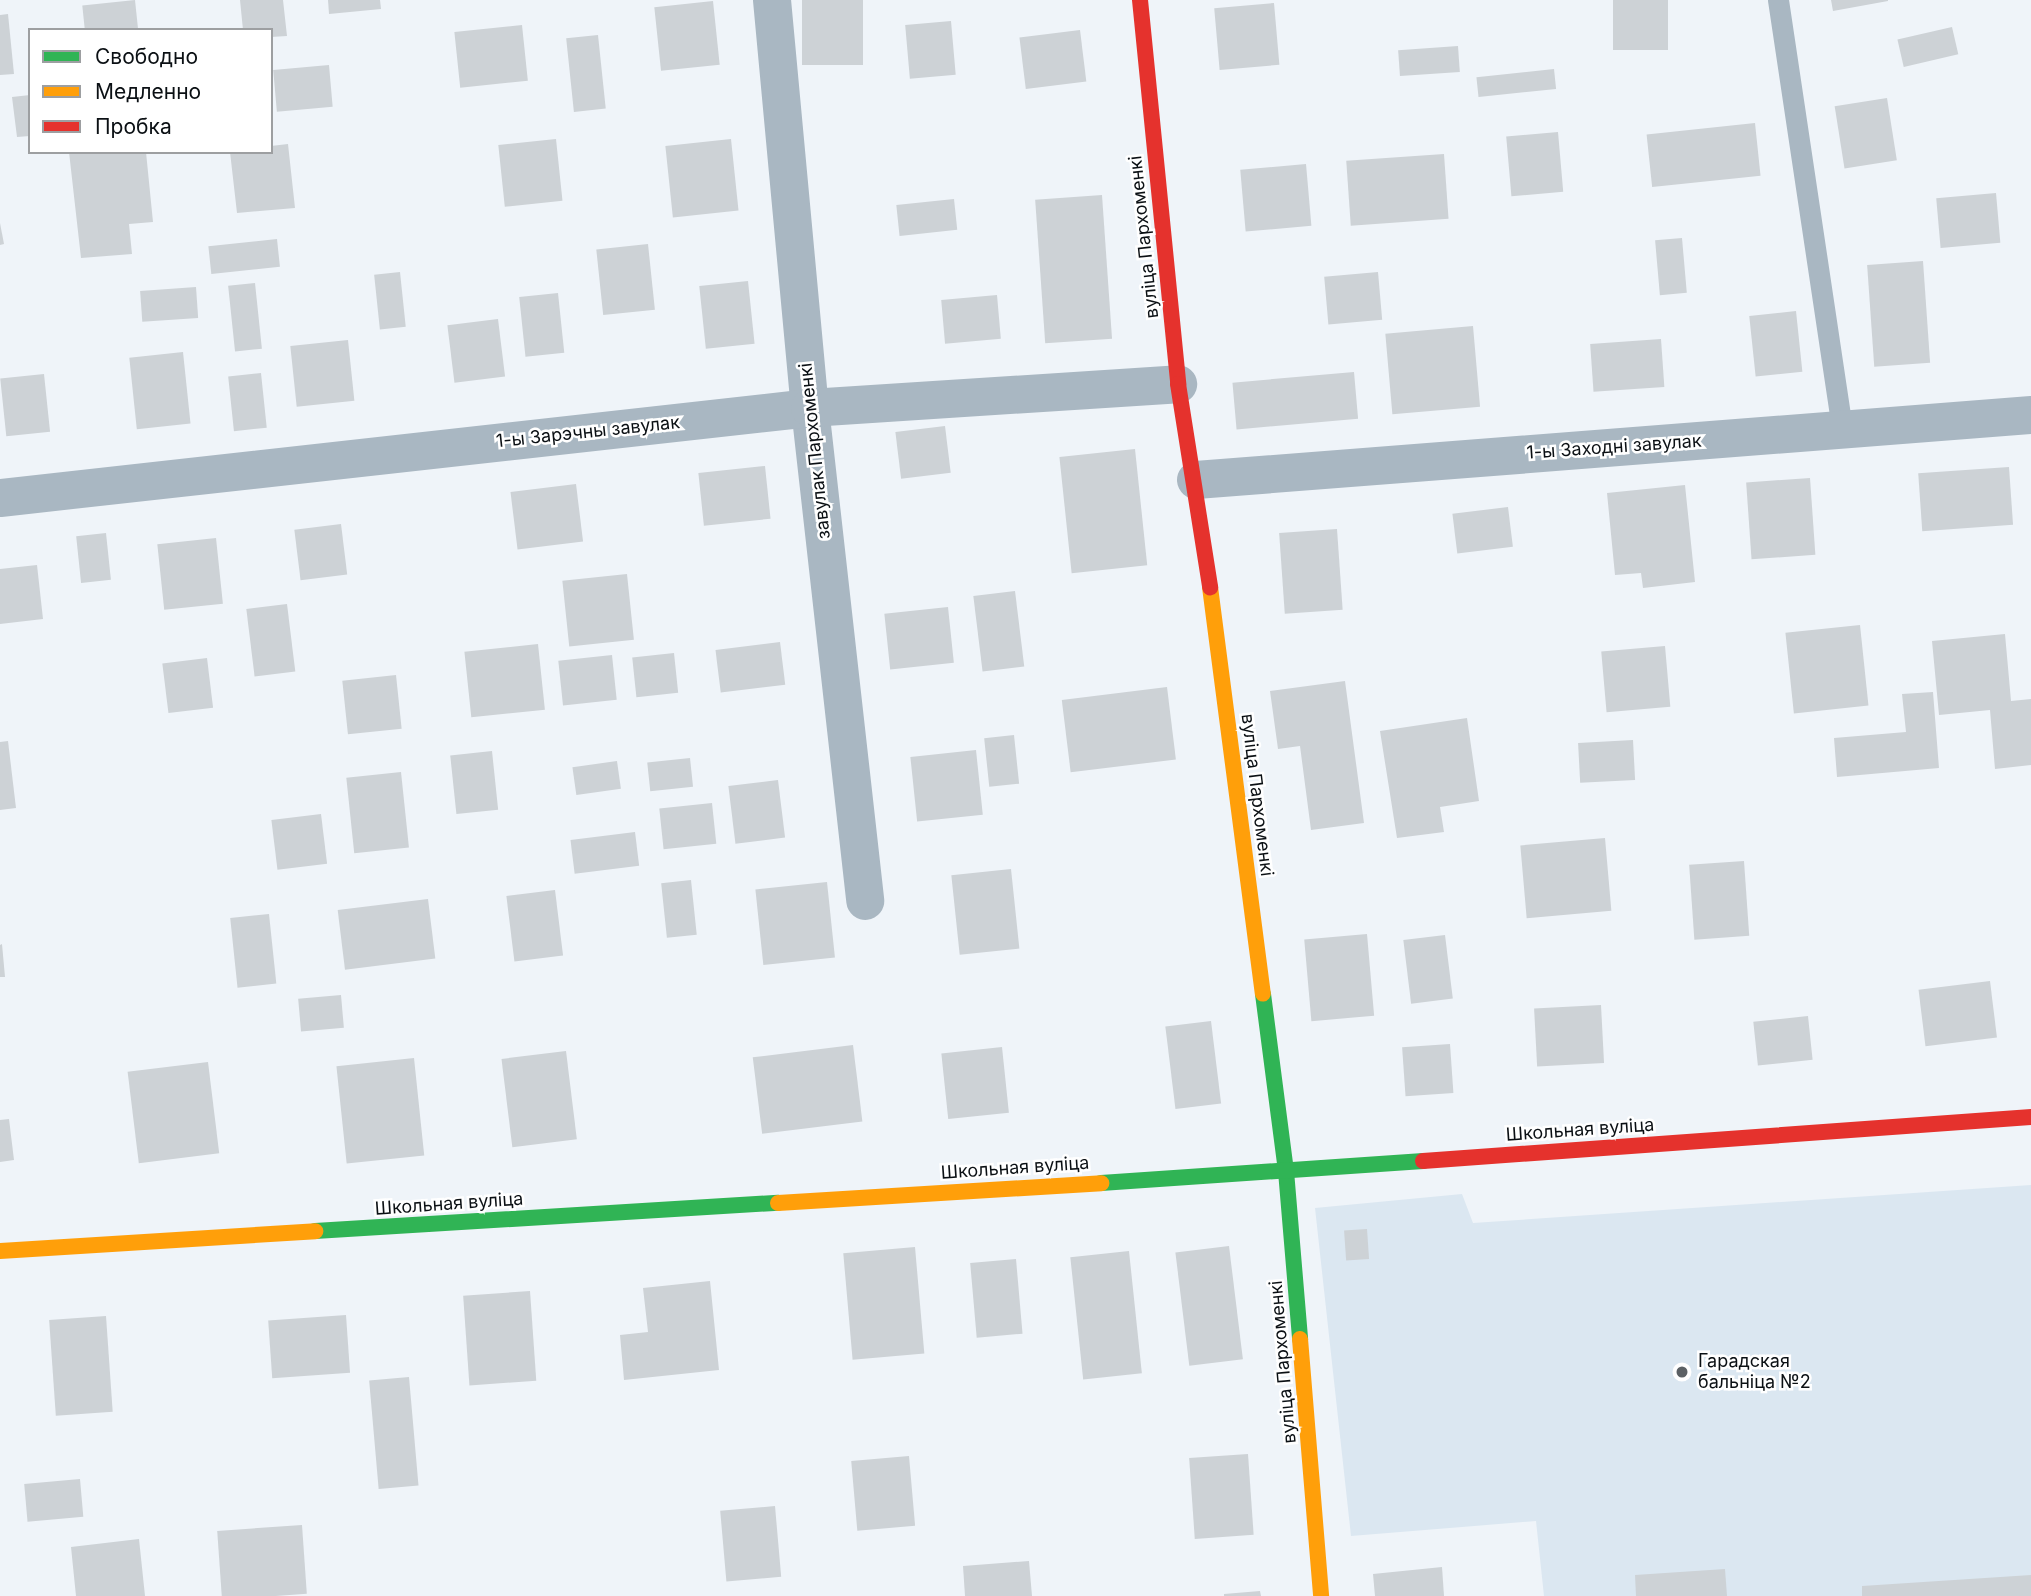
<!DOCTYPE html>
<html>
<head>
<meta charset="utf-8">
<style>
	body { margin:0 }
	#map { position:relative; width:2031px; height:1596px; overflow:hidden; background:#eff4f9; font-family:Inter,sans-serif }
	div>[style] { position:absolute }
	.built>* { inset:0; background:#dbe7f1 }
	.building>* { inset:0; background:#cdd2d6; transform-origin:0 0 }
	.lane>* { height:21px; margin:-10.5px; padding:0 10.5px; transform-origin:10.5px; border-radius:10.5px; background:#a9b7c2 }
	.street>* { height:38px; margin:-19px; padding:0 19px; transform-origin:19px; border-radius:19px; background:#a9b7c2 }
	.fast>* { height:16px; margin:-8px; padding:0 8px; transform-origin:8px; border-radius:8px; background:#30b455 }
	.slow>* { height:16px; margin:-8px; padding:0 8px; transform-origin:8px; border-radius:8px; background:#ff9f0a }
	.jam>* { height:16px; margin:-8px; padding:0 8px; transform-origin:8px; border-radius:8px; background:#e5322d }
	.dots>* { width:19px; height:19px; translate:-50% -50%; box-sizing:border-box; border:4px solid #fff; border-radius:50% }
	span { translate:-50% -50%; white-space:nowrap; text-align:center; line-height:1.15; -webkit-text-stroke:5px #fff; paint-order:stroke }
	.street-label { font-size:18px; color:#0b1014 }
	.poi-label { font-size:18px; color:#0b1014 }
	.left { translate:0 -50%; text-align:left }
	.legend { position:absolute; left:28px; top:28px; width:245px; height:126px; box-sizing:border-box; background:#fff; border:2px solid #9d9fa1; margin:0; padding:9px 12px; list-style:none; font-size:21px; color:#0b1014 }
	.legend li { display:flex; align-items:center; gap:14px; height:35px }
	.legend b { width:35px; border:2px solid #9d9fa1 }
</style>
</head>
<body>
<div id="map">
	<div class="built">
		<div style="clip-path:polygon(2031px 1185px,2031px 1596px,1544px 1596px,1536px 1521px,1351px 1536px,1315px 1208px,1462px 1194px,1473px 1223px)"></div>
	</div>
	<div class="building">
		<div style="left:135px;top:0;width:30px;height:53px;rotate:84deg"></div>
		<div style="clip-path:polygon(240px 0,283px 0,287px 36px,271px 37px,271px 30px,243px 30px)"></div>
		<div style="clip-path:polygon(328px 0,380px 0,381px 9px,329px 14px)"></div>
		<div style="left:802px;top:0;width:61px;height:65px"></div>
		<div style="left:1613px;top:0;width:55px;height:50px"></div>
		<div style="clip-path:polygon(1831px 0,1888px 0,1888px 1px,1833px 11px)"></div>
		<div style="left:713px;top:1px;width:64px;height:59px;rotate:84deg"></div>
		<div style="left:1274px;top:3px;width:62px;height:60px;rotate:85deg"></div>
		<div style="clip-path:polygon(8px 14px,14px 74px,0 75px,0 15px)"></div>
		<div style="left:951px;top:21px;width:54px;height:46px;rotate:85deg"></div>
		<div style="left:522px;top:25px;width:56px;height:68px;rotate:84deg"></div>
		<div style="left:1952px;top:27px;width:28px;height:56px;rotate:77deg"></div>
		<div style="left:1080px;top:30px;width:52px;height:61px;rotate:83deg"></div>
		<div style="left:598px;top:35px;width:74px;height:32px;rotate:84deg"></div>
		<div style="left:1458px;top:46px;width:26px;height:60px;rotate:86deg"></div>
		<div style="left:329px;top:65px;width:42px;height:56px;rotate:85deg"></div>
		<div style="left:1554px;top:69px;width:20px;height:78px;rotate:84deg"></div>
		<div style="clip-path:polygon(30px 95px,30px 136px,17px 137px,12px 97px)"></div>
		<div style="left:1887px;top:98px;width:63px;height:53px;rotate:81deg"></div>
		<div style="left:1755px;top:123px;width:53px;height:109px;rotate:84deg"></div>
		<div style="left:1558px;top:132px;width:60px;height:52px;rotate:85deg"></div>
		<div style="left:556px;top:139px;width:62px;height:58px;rotate:84deg"></div>
		<div style="left:731px;top:139px;width:72px;height:66px;rotate:84deg"></div>
		<div style="clip-path:polygon(288px 144px,295px 208px,237px 213px,230px 152px,271px 152px,271px 146px)"></div>
		<div style="clip-path:polygon(69px 152px,146px 152px,153px 222px,129px 224px,132px 254px,81px 258px)"></div>
		<div style="left:1444px;top:154px;width:65px;height:98px;rotate:86deg"></div>
		<div style="left:1306px;top:164px;width:62px;height:66px;rotate:85deg"></div>
		<div style="left:1996px;top:193px;width:50px;height:60px;rotate:85deg"></div>
		<div style="left:1102px;top:195px;width:144px;height:67px;rotate:86deg"></div>
		<div style="left:954px;top:199px;width:31px;height:58px;rotate:84deg"></div>
		<div style="clip-path:polygon(0 223px,4px 244px,0 245px)"></div>
		<div style="left:1682px;top:238px;width:55px;height:27px;rotate:85deg"></div>
		<div style="left:277px;top:239px;width:28px;height:69px;rotate:84deg"></div>
		<div style="left:648px;top:244px;width:66px;height:52px;rotate:84deg"></div>
		<div style="left:1923px;top:261px;width:102px;height:56px;rotate:86deg"></div>
		<div style="left:400px;top:272px;width:55px;height:26px;rotate:84deg"></div>
		<div style="left:1378px;top:272px;width:48px;height:54px;rotate:85deg"></div>
		<div style="left:748px;top:281px;width:63px;height:49px;rotate:84deg"></div>
		<div style="left:255px;top:283px;width:66px;height:27px;rotate:84deg"></div>
		<div style="left:196px;top:287px;width:31px;height:56px;rotate:86deg"></div>
		<div style="left:558px;top:293px;width:60px;height:39px;rotate:84deg"></div>
		<div style="left:997px;top:295px;width:44px;height:56px;rotate:85deg"></div>
		<div style="left:1796px;top:311px;width:61px;height:47px;rotate:84deg"></div>
		<div style="left:498px;top:319px;width:58px;height:51px;rotate:83deg"></div>
		<div style="left:1473px;top:326px;width:81px;height:88px;rotate:85deg"></div>
		<div style="left:1661px;top:339px;width:48px;height:71px;rotate:86deg"></div>
		<div style="left:348px;top:340px;width:61px;height:58px;rotate:84deg"></div>
		<div style="left:183px;top:352px;width:72px;height:54px;rotate:84deg"></div>
		<div style="left:1354px;top:372px;width:47px;height:122px;rotate:85deg"></div>
		<div style="left:261px;top:373px;width:55px;height:33px;rotate:84deg"></div>
		<div style="left:44px;top:374px;width:58px;height:44px;rotate:84deg"></div>
		<div style="left:945px;top:426px;width:47px;height:50px;rotate:83deg"></div>
		<div style="left:1135px;top:449px;width:117px;height:76px;rotate:84deg"></div>
		<div style="left:765px;top:466px;width:53px;height:67px;rotate:84deg"></div>
		<div style="left:2009px;top:467px;width:58px;height:91px;rotate:86deg"></div>
		<div style="left:1810px;top:478px;width:77px;height:64px;rotate:86deg"></div>
		<div style="left:576px;top:484px;width:58px;height:66px;rotate:83deg"></div>
		<div style="clip-path:polygon(1685px 485px,1695px 582px,1643px 588px,1641px 573px,1615px 575px,1607px 493px)"></div>
		<div style="left:1508px;top:507px;width:40px;height:56px;rotate:83deg"></div>
		<div style="left:341px;top:524px;width:51px;height:47px;rotate:83deg"></div>
		<div style="left:1337px;top:529px;width:81px;height:58px;rotate:86deg"></div>
		<div style="left:106px;top:533px;width:47px;height:30px;rotate:84deg"></div>
		<div style="left:216px;top:538px;width:66px;height:59px;rotate:84deg"></div>
		<div style="clip-path:polygon(37px 565px,43px 619px,0 624px,0 569px)"></div>
		<div style="left:627px;top:574px;width:66px;height:65px;rotate:84deg"></div>
		<div style="left:1015px;top:591px;width:76px;height:42px;rotate:83deg"></div>
		<div style="left:287px;top:604px;width:68px;height:41px;rotate:83deg"></div>
		<div style="left:948px;top:607px;width:56px;height:64px;rotate:84deg"></div>
		<div style="left:1860px;top:625px;width:81px;height:75px;rotate:84deg"></div>
		<div style="clip-path:polygon(2005px 634px,2011px 701px,2031px 699px,2031px 765px,1995px 769px,1990px 710px,1939px 715px,1932px 641px)"></div>
		<div style="left:780px;top:642px;width:43px;height:65px;rotate:83deg"></div>
		<div style="left:538px;top:644px;width:66px;height:74px;rotate:84deg"></div>
		<div style="left:1665px;top:646px;width:61px;height:64px;rotate:85deg"></div>
		<div style="left:674px;top:653px;width:40px;height:42px;rotate:84deg"></div>
		<div style="left:612px;top:655px;width:45px;height:54px;rotate:84deg"></div>
		<div style="left:207px;top:658px;width:50px;height:45px;rotate:83deg"></div>
		<div style="left:396px;top:675px;width:54px;height:54px;rotate:84deg"></div>
		<div style="clip-path:polygon(1345px 681px,1364px 823px,1311px 830px,1300px 746px,1278px 749px,1270px 691px)"></div>
		<div style="left:1167px;top:687px;width:73px;height:106px;rotate:83deg"></div>
		<div style="clip-path:polygon(1933px 692px,1939px 768px,1837px 777px,1834px 738px,1906px 732px,1902px 694px)"></div>
		<div style="clip-path:polygon(1467px 718px,1479px 801px,1440px 807px,1444px 832px,1397px 838px,1380px 731px)"></div>
		<div style="left:1014px;top:735px;width:49px;height:30px;rotate:84deg"></div>
		<div style="left:1633px;top:740px;width:40px;height:55px;rotate:87deg"></div>
		<div style="clip-path:polygon(8px 741px,16px 808px,0 810px,0 742px)"></div>
		<div style="left:976px;top:750px;width:65px;height:66px;rotate:84deg"></div>
		<div style="left:492px;top:751px;width:59px;height:42px;rotate:84deg"></div>
		<div style="left:690px;top:758px;width:29px;height:43px;rotate:84deg"></div>
		<div style="left:617px;top:761px;width:28px;height:45px;rotate:82deg"></div>
		<div style="left:401px;top:772px;width:76px;height:55px;rotate:84deg"></div>
		<div style="left:778px;top:780px;width:58px;height:50px;rotate:83deg"></div>
		<div style="left:712px;top:803px;width:41px;height:53px;rotate:84deg"></div>
		<div style="left:321px;top:814px;width:50px;height:50px;rotate:83deg"></div>
		<div style="left:635px;top:832px;width:34px;height:65px;rotate:83deg"></div>
		<div style="left:1605px;top:838px;width:73px;height:85px;rotate:85deg"></div>
		<div style="left:1744px;top:861px;width:75px;height:55px;rotate:86deg"></div>
		<div style="left:1011px;top:869px;width:80px;height:60px;rotate:84deg"></div>
		<div style="left:691px;top:880px;width:55px;height:30px;rotate:84deg"></div>
		<div style="left:827px;top:882px;width:76px;height:72px;rotate:84deg"></div>
		<div style="left:555px;top:890px;width:66px;height:49px;rotate:83deg"></div>
		<div style="left:428px;top:899px;width:60px;height:91px;rotate:83deg"></div>
		<div style="left:269px;top:914px;width:70px;height:39px;rotate:84deg"></div>
		<div style="left:1367px;top:934px;width:82px;height:63px;rotate:85deg"></div>
		<div style="left:1445px;top:935px;width:64px;height:42px;rotate:83deg"></div>
		<div style="clip-path:polygon(2px 944px,5px 977px,0 977px,0 945px)"></div>
		<div style="left:1990px;top:981px;width:57px;height:72px;rotate:83deg"></div>
		<div style="left:341px;top:995px;width:33px;height:43px;rotate:85deg"></div>
		<div style="left:1601px;top:1005px;width:58px;height:67px;rotate:87deg"></div>
		<div style="left:1808px;top:1016px;width:44px;height:55px;rotate:84deg"></div>
		<div style="left:1211px;top:1021px;width:83px;height:46px;rotate:83deg"></div>
		<div style="left:1450px;top:1044px;width:49px;height:48px;rotate:86deg"></div>
		<div style="left:853px;top:1045px;width:77px;height:101px;rotate:83deg"></div>
		<div style="left:1002px;top:1047px;width:66px;height:61px;rotate:84deg"></div>
		<div style="left:566px;top:1051px;width:89px;height:65px;rotate:83deg"></div>
		<div style="left:414px;top:1058px;width:98px;height:78px;rotate:84deg"></div>
		<div style="left:208px;top:1062px;width:92px;height:81px;rotate:83deg"></div>
		<div style="clip-path:polygon(9px 1119px,14px 1160px,0 1162px,0 1120px)"></div>
		<div style="left:1367px;top:1229px;width:30px;height:23px;rotate:86deg"></div>
		<div style="left:1229px;top:1246px;width:114px;height:54px;rotate:83deg"></div>
		<div style="left:915px;top:1247px;width:107px;height:72px;rotate:85deg"></div>
		<div style="left:1129px;top:1251px;width:123px;height:59px;rotate:84deg"></div>
		<div style="left:1016px;top:1259px;width:75px;height:46px;rotate:85deg"></div>
		<div style="clip-path:polygon(710px 1281px,719px 1370px,624px 1380px,620px 1335px,648px 1332px,643px 1288px)"></div>
		<div style="left:530px;top:1291px;width:90px;height:67px;rotate:86deg"></div>
		<div style="left:346px;top:1315px;width:58px;height:78px;rotate:86deg"></div>
		<div style="left:106px;top:1316px;width:96px;height:57px;rotate:86deg"></div>
		<div style="left:409px;top:1377px;width:109px;height:40px;rotate:85deg"></div>
		<div style="left:1248px;top:1454px;width:81px;height:59px;rotate:86deg"></div>
		<div style="left:909px;top:1456px;width:70px;height:58px;rotate:85deg"></div>
		<div style="left:80px;top:1479px;width:38px;height:56px;rotate:85deg"></div>
		<div style="left:775px;top:1506px;width:71px;height:55px;rotate:85deg"></div>
		<div style="left:302px;top:1525px;width:69px;height:85px;rotate:86deg"></div>
		<div style="clip-path:polygon(139px 1539px,145px 1596px,76px 1596px,71px 1547px)"></div>
		<div style="clip-path:polygon(1029px 1561px,1032px 1596px,965px 1596px,963px 1566px)"></div>
		<div style="clip-path:polygon(1442px 1567px,1444px 1596px,1375px 1596px,1373px 1574px)"></div>
		<div style="clip-path:polygon(1725px 1569px,1727px 1596px,1636px 1596px,1635px 1575px)"></div>
		<div style="clip-path:polygon(2031px 1575px,2031px 1596px,1862px 1596px,1862px 1586px)"></div>
		<div style="clip-path:polygon(1260px 1591px,1261px 1596px,1224px 1596px,1224px 1594px)"></div>
	</div>
	<div class="lane">
		<div style="left:1778px;top:0;width:435px;rotate:81.5deg"></div>
	</div>
	<div class="street">
		<div style="left:772px;top:0;width:410px;rotate:84.7deg"></div>
		<div style="left:810px;top:408px;width:496px;rotate:83.6deg"></div>
		<div style="left:1196px;top:480px;width:838px;rotate:-4.45deg"></div>
		<div style="left:0;top:498px;width:815px;rotate:-6.34deg"></div>
		<div style="left:810px;top:408px;width:369px;rotate:-3.7deg"></div>
	</div>
	<div class="fast">
		<div style="left:1263px;top:994px;width:178px;rotate:82.6deg"></div>
		<div style="left:1286px;top:1171px;width:169px;rotate:85.2deg"></div>
		<div style="left:1101px;top:1183px;width:323px;rotate:-3.9deg"></div>
		<div style="left:315px;top:1231px;width:464px;rotate:-3.5deg"></div>
	</div>
	<div class="slow">
		<div style="left:1210px;top:587px;width:410px;rotate:82.6deg"></div>
		<div style="left:778px;top:1203px;width:324px;rotate:-3.5deg"></div>
		<div style="left:0;top:1251px;width:316px;rotate:-3.6deg"></div>
		<div style="left:1300px;top:1339px;width:258px;rotate:85.3deg"></div>
	</div>
	<div class="jam">
		<div style="left:1140px;top:0;width:386px;rotate:84.3deg"></div>
		<div style="left:1178px;top:384px;width:206px;rotate:81deg"></div>
		<div style="left:1423px;top:1161px;width:610px;rotate:-4.14deg"></div>
	</div>
	<div class="dots">
		<div style="left:1682px;top:1372px;background:#5b6064"></div>
	</div>
	<div class="street-label">
		<span style="left:1144px;top:237px;rotate:-96deg">вуліца Пархоменкі</span>
		<span style="left:588px;top:432px;rotate:-6deg">1-ы Зарэчны завулак</span>
		<span style="left:1614px;top:447px;rotate:-4deg">1-ы Заходні завулак</span>
		<span style="left:815px;top:451px;rotate:-96deg">завулак Пархоменкі</span>
		<span style="left:1257px;top:795px;rotate:83deg">вуліца Пархоменкі</span>
		<span style="left:1580px;top:1130px;rotate:-4deg">Школьная вуліца</span>
		<span style="left:1015px;top:1168px;rotate:-4deg">Школьная вуліца</span>
		<span style="left:449px;top:1204px;rotate:-4deg">Школьная вуліца</span>
		<span style="left:1283px;top:1362px;rotate:-95deg">вуліца Пархоменкі</span>
	</div>
	<div class="poi-label">
		<span class="left" style="left:1698px;top:1372px">Гарадская<br>бальніца №2</span>
	</div>
	<ul class="legend">
	<li><b style="height:9px;background:#30b455"></b>Свободно</li>
	<li><b style="height:9px;background:#ff9f0a"></b>Медленно</li>
	<li><b style="height:9px;background:#e5322d"></b>Пробка</li>
	</ul>
</div>
</body>
</html>
